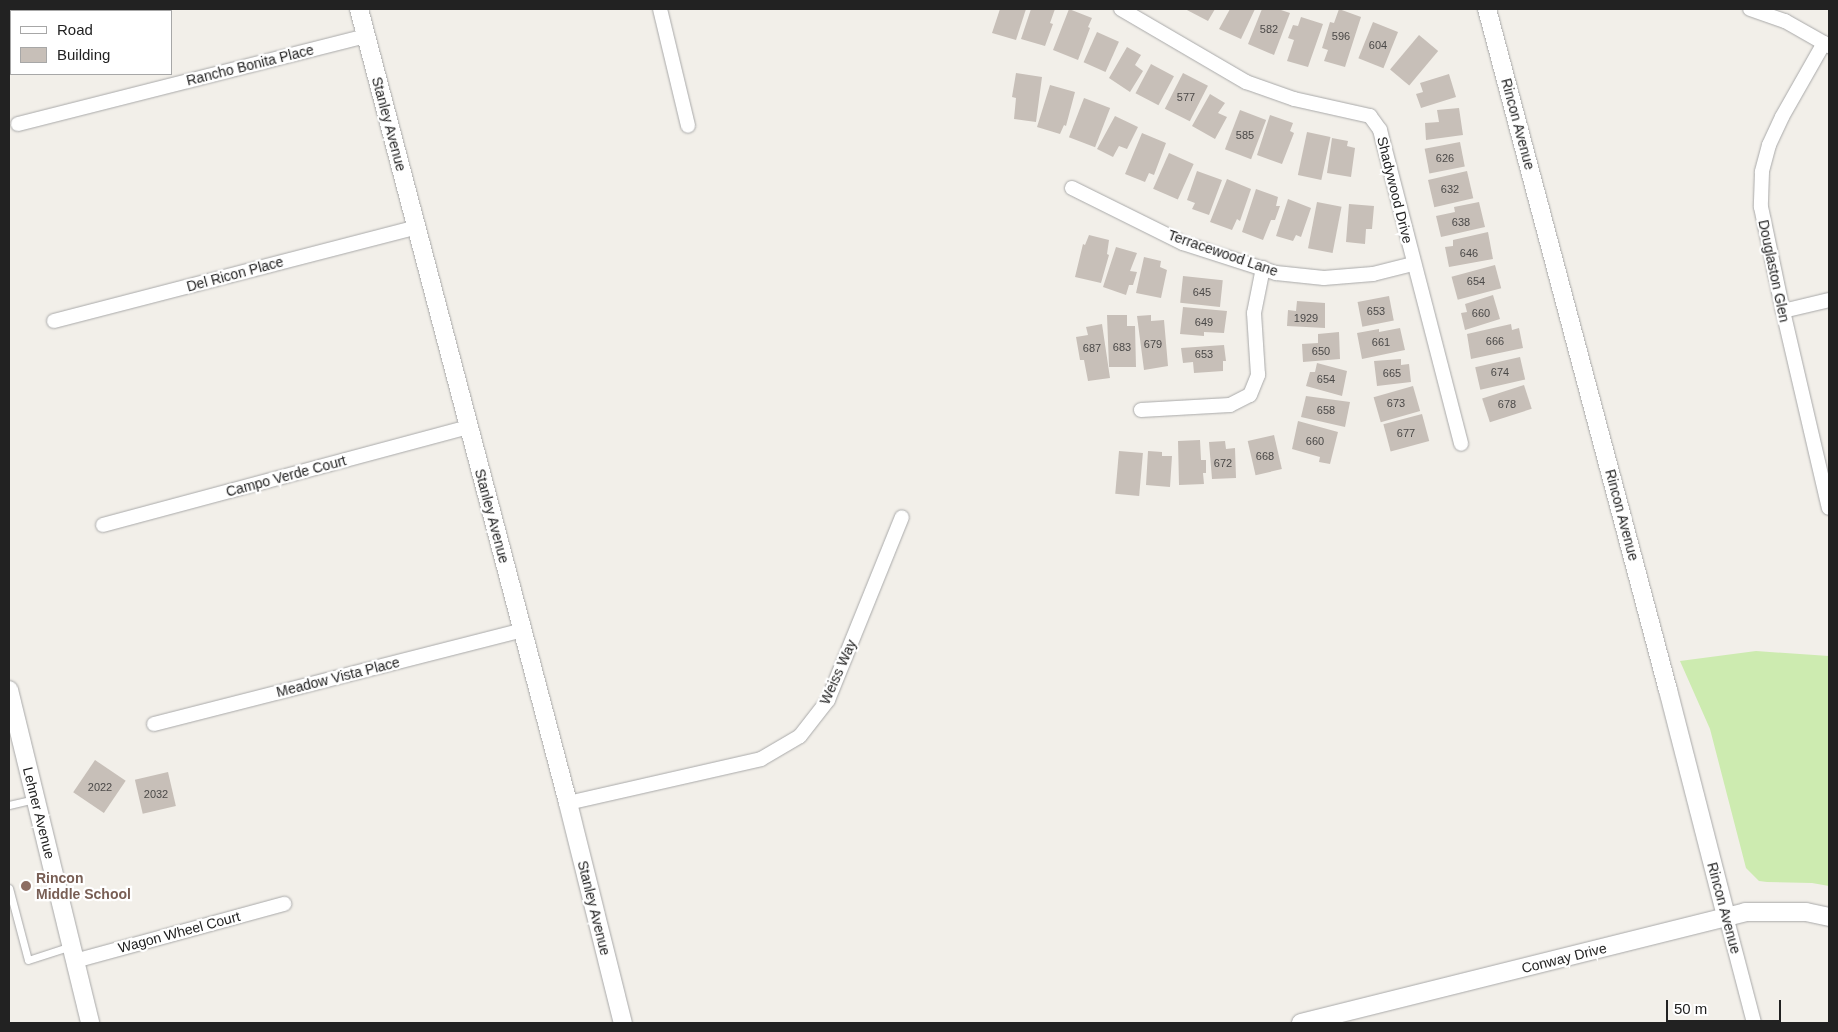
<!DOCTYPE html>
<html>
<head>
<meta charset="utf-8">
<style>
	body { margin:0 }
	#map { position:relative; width:1838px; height:1032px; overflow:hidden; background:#f2efe9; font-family:Helvetica,sans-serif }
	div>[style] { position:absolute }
	.grass>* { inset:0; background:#cdebb0 }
	.building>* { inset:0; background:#c7bfb8; transform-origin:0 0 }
	.roads { filter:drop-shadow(0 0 1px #a9a9a9) drop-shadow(0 0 1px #a9a9a9) }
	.service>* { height:7px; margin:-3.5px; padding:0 3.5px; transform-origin:3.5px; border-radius:3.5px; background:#fff }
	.minor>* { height:14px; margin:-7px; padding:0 7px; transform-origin:7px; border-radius:7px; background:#fff }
	.tertiary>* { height:18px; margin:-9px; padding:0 9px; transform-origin:9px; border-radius:9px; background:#fff }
	.dots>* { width:14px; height:14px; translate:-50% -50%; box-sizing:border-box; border:2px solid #fff; border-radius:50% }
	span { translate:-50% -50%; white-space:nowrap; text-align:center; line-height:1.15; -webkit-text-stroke:4.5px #fff; paint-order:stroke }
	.number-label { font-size:11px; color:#4b4948 }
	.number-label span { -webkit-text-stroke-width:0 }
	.street-label { font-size:14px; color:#222 }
	.education-label { font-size:14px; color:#785e54; font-weight:700 }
	.left { translate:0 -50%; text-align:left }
	.frame { position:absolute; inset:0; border:10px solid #222; pointer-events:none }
	.legend { position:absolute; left:10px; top:10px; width:162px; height:65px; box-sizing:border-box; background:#fff; border:1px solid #a7a7a7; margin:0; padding:6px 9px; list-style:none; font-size:15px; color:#222 }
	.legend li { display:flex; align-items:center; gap:10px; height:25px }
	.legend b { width:25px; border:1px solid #a7a7a7 }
	.scale { position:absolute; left:1666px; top:1000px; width:115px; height:22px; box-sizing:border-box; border:2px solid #222; border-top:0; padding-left:6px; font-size:15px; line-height:18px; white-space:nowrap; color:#222; -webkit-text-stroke:4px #fff; paint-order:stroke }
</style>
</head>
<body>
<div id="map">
	<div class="grass">
		<div style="clip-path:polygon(1756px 651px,1829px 656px,1829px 886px,1812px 883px,1767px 882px,1759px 881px,1746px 868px,1710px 729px,1680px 661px)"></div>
	</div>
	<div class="building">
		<div style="clip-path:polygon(1000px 9px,1026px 9px,1016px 40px,992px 33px)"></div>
		<div style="clip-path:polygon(1031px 9px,1055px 9px,1050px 23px,1053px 24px,1045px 46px,1021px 39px)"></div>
		<div style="clip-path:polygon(1069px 9px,1092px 18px,1088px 27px,1090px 28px,1078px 60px,1053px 50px)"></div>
		<div style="clip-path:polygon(1185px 9px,1215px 9px,1208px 21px)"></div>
		<div style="clip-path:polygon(1230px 9px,1255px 9px,1241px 39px,1219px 29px)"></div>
		<div style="clip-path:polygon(1262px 9px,1278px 9px,1290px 13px,1274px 55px,1248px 44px)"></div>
		<div style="clip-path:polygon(1339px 9px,1361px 17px,1345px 67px,1324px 61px,1328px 50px,1322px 48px,1330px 22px,1334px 23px)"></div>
		<div style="clip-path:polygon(1301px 17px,1323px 24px,1308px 67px,1287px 61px,1294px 40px,1288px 38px,1293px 25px,1298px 26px)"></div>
		<div style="left:1373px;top:22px;width:27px;height:39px;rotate:22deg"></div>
		<div style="left:1097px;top:32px;width:24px;height:33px;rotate:24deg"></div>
		<div style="left:1419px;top:35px;width:25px;height:45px;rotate:40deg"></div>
		<div style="clip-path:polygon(1127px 47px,1141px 55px,1135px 65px,1143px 71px,1130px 92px,1109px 78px)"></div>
		<div style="left:1151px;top:64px;width:26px;height:33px;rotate:28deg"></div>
		<div style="clip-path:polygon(1016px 73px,1042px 77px,1036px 122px,1014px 119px,1016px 98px,1012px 97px)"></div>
		<div style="left:1183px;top:73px;width:28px;height:40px;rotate:27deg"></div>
		<div style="clip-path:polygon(1449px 74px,1456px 97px,1421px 108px,1416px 94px,1423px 92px,1420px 83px)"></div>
		<div style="clip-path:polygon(1050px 85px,1075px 92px,1066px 126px,1064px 125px,1060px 134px,1037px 127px)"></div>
		<div style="clip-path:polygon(1210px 94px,1225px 103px,1218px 113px,1227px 117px,1215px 139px,1192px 126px)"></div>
		<div style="left:1084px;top:98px;width:28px;height:42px;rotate:21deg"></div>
		<div style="clip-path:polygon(1459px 108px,1463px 135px,1426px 140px,1425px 123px,1439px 122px,1437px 110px)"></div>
		<div style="left:1240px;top:110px;width:28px;height:42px;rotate:21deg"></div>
		<div style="clip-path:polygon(1270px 115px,1293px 123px,1290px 131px,1294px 133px,1282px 164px,1257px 155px)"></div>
		<div style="clip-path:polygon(1115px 116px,1138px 127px,1127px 149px,1119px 146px,1113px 157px,1097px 149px)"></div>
		<div style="left:1307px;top:132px;width:24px;height:44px;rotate:12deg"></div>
		<div style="clip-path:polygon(1142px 133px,1166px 143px,1154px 175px,1149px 173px,1145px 182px,1125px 174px)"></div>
		<div style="clip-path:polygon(1332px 138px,1348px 141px,1347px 146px,1355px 148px,1351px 177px,1327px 173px)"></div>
		<div style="left:1460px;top:142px;width:25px;height:36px;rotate:79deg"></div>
		<div style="left:1169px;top:153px;width:27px;height:39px;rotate:24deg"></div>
		<div style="clip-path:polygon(1197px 171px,1222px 180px,1209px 215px,1192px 209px,1195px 203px,1187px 200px)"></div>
		<div style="left:1467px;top:171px;width:28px;height:40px;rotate:77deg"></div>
		<div style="clip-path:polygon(1227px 179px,1251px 189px,1240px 221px,1237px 219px,1232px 230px,1210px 222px)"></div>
		<div style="clip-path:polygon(1256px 189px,1278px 197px,1276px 206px,1280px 206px,1275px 220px,1271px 220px,1263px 240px,1242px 232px)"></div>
		<div style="clip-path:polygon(1288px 199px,1311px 208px,1301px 237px,1296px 235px,1293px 241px,1276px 236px)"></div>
		<div style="left:1317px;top:202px;width:25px;height:47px;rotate:11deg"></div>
		<div style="clip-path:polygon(1479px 202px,1485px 227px,1441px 237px,1436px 216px,1455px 212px,1454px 207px)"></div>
		<div style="clip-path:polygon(1349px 204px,1374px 206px,1372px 229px,1366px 229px,1365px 244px,1346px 242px)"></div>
		<div style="clip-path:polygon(1488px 232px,1493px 259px,1449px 267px,1445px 247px,1453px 246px,1453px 240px)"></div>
		<div style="clip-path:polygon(1089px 235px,1109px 240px,1107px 254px,1109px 255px,1101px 283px,1075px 277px,1083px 244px,1085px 245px)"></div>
		<div style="clip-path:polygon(1116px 247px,1137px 253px,1130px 271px,1137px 272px,1133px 285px,1129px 285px,1126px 295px,1103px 287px)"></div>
		<div style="clip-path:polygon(1144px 257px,1161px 261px,1160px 267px,1167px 270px,1161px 298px,1136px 293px)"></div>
		<div style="left:1495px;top:265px;width:24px;height:45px;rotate:75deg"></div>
		<div style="left:1183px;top:276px;width:40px;height:27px;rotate:6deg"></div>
		<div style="clip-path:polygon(1493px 295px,1500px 319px,1465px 330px,1461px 313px,1467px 312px,1465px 304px)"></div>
		<div style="left:1389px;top:296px;width:25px;height:32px;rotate:79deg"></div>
		<div style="clip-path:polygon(1297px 301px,1325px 303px,1325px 328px,1287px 326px,1288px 310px,1296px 311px)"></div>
		<div style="clip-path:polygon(1183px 307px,1227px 311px,1224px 333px,1204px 332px,1204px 336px,1180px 334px)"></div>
		<div style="clip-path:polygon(1107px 315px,1127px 315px,1127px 326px,1135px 326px,1136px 367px,1109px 367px)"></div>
		<div style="clip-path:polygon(1151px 315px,1151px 321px,1164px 320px,1168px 366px,1144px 370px,1137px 316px)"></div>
		<div style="clip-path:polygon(1102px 324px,1110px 378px,1088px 381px,1084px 360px,1080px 360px,1076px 337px,1088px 335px,1086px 327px)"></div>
		<div style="clip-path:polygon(1511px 324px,1512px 330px,1519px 328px,1523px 348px,1471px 359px,1467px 334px)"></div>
		<div style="clip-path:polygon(1400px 328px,1405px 350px,1362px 359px,1357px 333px,1379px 329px,1379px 332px)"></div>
		<div style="clip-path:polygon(1339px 332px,1340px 359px,1303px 362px,1302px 344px,1318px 343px,1318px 334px)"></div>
		<div style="clip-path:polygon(1224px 345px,1226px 361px,1223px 361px,1223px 371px,1194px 373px,1193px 362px,1183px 363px,1181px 348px)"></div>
		<div style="left:1520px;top:357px;width:23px;height:46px;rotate:77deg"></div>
		<div style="clip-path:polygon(1401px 359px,1401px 365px,1409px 364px,1411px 382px,1377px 386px,1374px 361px)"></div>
		<div style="clip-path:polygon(1317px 363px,1347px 371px,1342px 396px,1306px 386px,1310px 372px,1315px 372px)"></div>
		<div style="left:1524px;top:385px;width:25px;height:44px;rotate:72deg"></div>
		<div style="left:1413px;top:386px;width:26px;height:41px;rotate:74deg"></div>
		<div style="clip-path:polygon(1306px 396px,1350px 402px,1345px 427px,1301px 417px)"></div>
		<div style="left:1422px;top:414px;width:28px;height:40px;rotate:75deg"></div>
		<div style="clip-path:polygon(1298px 421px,1338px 432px,1330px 464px,1319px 462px,1320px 457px,1292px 449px)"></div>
		<div style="left:1274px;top:435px;width:35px;height:27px;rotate:77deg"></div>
		<div style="clip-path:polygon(1200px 440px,1201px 460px,1206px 460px,1206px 473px,1203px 473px,1204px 484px,1179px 485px,1178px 441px)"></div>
		<div style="clip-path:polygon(1225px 441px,1226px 449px,1235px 448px,1236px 478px,1212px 479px,1209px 442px)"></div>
		<div style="left:1119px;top:451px;width:24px;height:43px;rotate:5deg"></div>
		<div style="clip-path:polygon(1148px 451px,1162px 452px,1162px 456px,1172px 456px,1170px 487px,1146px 485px)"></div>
		<div style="left:95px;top:760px;width:37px;height:39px;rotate:34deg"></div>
		<div style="left:168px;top:772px;width:35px;height:34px;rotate:77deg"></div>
	</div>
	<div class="roads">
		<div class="service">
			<div style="left:9px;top:805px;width:27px;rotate:-13deg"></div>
			<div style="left:9px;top:888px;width:74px;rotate:75.2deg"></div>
			<div style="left:28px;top:960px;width:45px;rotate:-18deg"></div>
		</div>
		<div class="minor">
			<div style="left:660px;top:9px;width:120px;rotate:76.5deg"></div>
			<div style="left:1121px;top:9px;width:145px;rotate:30.3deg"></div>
			<div style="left:1246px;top:82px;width:51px;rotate:19.5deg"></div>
			<div style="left:1294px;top:99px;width:78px;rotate:12.6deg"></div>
			<div style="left:1370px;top:116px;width:17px;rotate:54deg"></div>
			<div style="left:1380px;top:130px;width:324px;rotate:75.5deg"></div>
			<div style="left:1750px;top:9px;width:37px;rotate:19deg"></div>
			<div style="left:1785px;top:21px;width:51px;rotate:29.6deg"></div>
			<div style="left:1824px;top:43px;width:85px;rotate:119.6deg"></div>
			<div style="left:1782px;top:117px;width:31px;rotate:115deg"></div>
			<div style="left:1769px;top:145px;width:28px;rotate:105deg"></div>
			<div style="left:1762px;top:172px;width:35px;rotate:92deg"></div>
			<div style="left:1761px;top:207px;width:106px;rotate:78.1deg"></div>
			<div style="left:1783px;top:311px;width:202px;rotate:76.9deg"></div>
			<div style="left:18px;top:124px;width:359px;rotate:-14.2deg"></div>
			<div style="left:1072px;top:188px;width:124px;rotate:26.4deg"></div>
			<div style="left:1183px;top:243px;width:98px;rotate:17.9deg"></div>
			<div style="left:1276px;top:273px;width:48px;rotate:5.9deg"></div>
			<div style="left:1324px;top:278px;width:49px;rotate:-4.7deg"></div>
			<div style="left:1373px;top:274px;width:41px;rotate:-14deg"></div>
			<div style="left:1783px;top:311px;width:47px;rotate:-13.4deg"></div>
			<div style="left:54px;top:321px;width:375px;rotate:-14.5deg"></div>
			<div style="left:1141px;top:410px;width:89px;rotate:-3.2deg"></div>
			<div style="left:1230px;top:405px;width:22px;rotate:-27deg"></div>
			<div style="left:1250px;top:395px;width:22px;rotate:-68deg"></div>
			<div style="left:1258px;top:375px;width:62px;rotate:-93.7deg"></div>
			<div style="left:1254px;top:313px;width:46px;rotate:-78.7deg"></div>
			<div style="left:103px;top:525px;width:379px;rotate:-15deg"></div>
			<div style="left:154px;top:724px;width:380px;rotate:-14.3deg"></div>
			<div style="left:568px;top:803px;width:198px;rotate:-12.8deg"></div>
			<div style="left:761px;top:759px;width:45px;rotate:-30.5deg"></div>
			<div style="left:800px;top:736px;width:46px;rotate:-52.1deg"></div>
			<div style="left:828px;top:700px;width:197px;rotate:-68deg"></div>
			<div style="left:1726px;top:916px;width:111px;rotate:75.3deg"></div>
			<div style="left:75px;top:961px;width:217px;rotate:-15.3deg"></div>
		</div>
		<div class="tertiary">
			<div style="left:359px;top:9px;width:821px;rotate:75.25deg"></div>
			<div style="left:568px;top:803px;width:227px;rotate:76deg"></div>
			<div style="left:1487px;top:9px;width:705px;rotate:75.12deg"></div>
			<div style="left:1668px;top:690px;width:233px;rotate:75.6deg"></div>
			<div style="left:9px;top:690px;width:343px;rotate:76.3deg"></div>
			<div style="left:1301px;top:1023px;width:458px;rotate:-14deg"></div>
			<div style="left:1745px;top:912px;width:61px"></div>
			<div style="left:1806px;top:912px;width:24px;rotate:12deg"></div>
		</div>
	</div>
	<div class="dots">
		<div style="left:26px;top:886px;background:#8d6e63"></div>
	</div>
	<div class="number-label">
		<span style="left:1269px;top:29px">582</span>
		<span style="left:1341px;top:36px">596</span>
		<span style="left:1378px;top:45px">604</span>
		<span style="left:1186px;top:97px">577</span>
		<span style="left:1245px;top:135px">585</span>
		<span style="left:1445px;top:158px">626</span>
		<span style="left:1450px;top:189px">632</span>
		<span style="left:1461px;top:222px">638</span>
		<span style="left:1469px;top:253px">646</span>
		<span style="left:1476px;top:281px">654</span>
		<span style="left:1202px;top:292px">645</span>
		<span style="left:1376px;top:311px">653</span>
		<span style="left:1481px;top:313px">660</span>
		<span style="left:1306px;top:318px">1929</span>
		<span style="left:1204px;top:322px">649</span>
		<span style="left:1495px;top:341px">666</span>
		<span style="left:1381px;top:342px">661</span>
		<span style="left:1153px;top:344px">679</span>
		<span style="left:1122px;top:347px">683</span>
		<span style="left:1092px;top:348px">687</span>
		<span style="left:1321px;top:351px">650</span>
		<span style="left:1204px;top:354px">653</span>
		<span style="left:1500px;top:372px">674</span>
		<span style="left:1392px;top:373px">665</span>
		<span style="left:1326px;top:379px">654</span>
		<span style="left:1396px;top:403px">673</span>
		<span style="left:1507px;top:404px">678</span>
		<span style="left:1326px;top:410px">658</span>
		<span style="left:1406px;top:433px">677</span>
		<span style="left:1315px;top:441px">660</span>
		<span style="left:1265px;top:456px">668</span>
		<span style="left:1223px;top:463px">672</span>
		<span style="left:100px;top:787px">2022</span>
		<span style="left:156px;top:794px">2032</span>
	</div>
	<div class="street-label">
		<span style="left:250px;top:65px;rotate:-14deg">Rancho Bonita Place</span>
		<span style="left:389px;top:124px;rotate:75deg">Stanley Avenue</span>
		<span style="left:1518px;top:124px;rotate:75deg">Rincon Avenue</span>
		<span style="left:1395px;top:190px;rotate:76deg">Shadywood Drive</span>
		<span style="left:1223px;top:253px;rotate:19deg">Terracewood Lane</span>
		<span style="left:1774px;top:271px;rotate:78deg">Douglaston Glen</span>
		<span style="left:235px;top:274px;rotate:-15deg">Del Ricon Place</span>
		<span style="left:286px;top:476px;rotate:-15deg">Campo Verde Court</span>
		<span style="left:1622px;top:515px;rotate:75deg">Rincon Avenue</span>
		<span style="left:492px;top:516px;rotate:75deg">Stanley Avenue</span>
		<span style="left:838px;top:672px;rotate:-66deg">Weiss Way</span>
		<span style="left:338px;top:677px;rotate:-14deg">Meadow Vista Place</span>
		<span style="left:39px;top:813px;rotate:76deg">Lehner Avenue</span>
		<span style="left:594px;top:908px;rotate:76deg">Stanley Avenue</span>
		<span style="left:1724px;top:908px;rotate:75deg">Rincon Avenue</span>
		<span style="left:179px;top:932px;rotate:-15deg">Wagon Wheel Court</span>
		<span style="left:1564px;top:958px;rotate:-14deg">Conway Drive</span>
	</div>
	<div class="education-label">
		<span class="left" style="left:36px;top:886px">Rincon<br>Middle School</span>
	</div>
	<div class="frame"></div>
	<ul class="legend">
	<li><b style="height:6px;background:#fff"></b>Road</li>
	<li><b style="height:14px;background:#c7bfb8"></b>Building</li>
	</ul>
	<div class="scale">50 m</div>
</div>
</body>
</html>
